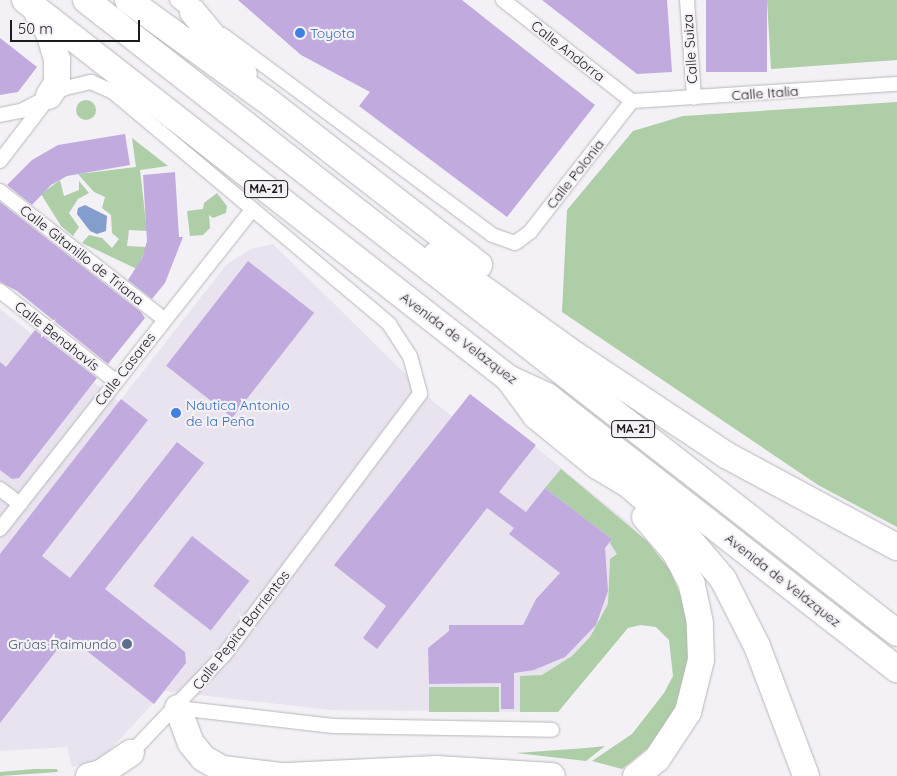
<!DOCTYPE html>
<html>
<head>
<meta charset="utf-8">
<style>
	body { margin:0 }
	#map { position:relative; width:897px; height:776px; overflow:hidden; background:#f3f1f6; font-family:Quicksand,sans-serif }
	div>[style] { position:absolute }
	.built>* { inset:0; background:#e8e3ef }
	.green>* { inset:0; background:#aecea7; transform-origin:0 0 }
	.round { border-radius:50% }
	.water>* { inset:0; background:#839ecd }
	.building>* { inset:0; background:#c1abde; transform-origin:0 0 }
	.roads { filter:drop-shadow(0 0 1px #b8b6ba) drop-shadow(0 0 1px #b8b6ba) }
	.street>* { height:14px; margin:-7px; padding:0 7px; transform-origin:7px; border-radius:7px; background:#fff }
	.highway>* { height:26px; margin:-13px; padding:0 13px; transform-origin:13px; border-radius:13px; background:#fff }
	.dots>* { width:14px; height:14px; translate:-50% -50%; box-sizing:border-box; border:2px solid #f3f1f6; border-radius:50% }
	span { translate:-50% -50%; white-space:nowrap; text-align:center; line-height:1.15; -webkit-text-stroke:4.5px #f3f1f6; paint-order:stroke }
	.shield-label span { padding:1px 4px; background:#f3f1f6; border:1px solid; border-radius:4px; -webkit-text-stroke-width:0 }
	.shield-label { font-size:12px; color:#1b1a1c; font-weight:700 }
	.shop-label { font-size:14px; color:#366cbe }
	.left { translate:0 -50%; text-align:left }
	.street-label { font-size:14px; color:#1b1a1c }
	.service-label { font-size:14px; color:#4e5e75 }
	.right { translate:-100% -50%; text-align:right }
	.scale { position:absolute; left:10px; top:20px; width:130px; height:22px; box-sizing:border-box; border:2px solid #1b1a1c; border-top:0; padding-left:6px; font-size:15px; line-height:18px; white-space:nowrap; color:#1b1a1c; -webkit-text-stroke:4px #f3f1f6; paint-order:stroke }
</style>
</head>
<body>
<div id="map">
	<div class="built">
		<div style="clip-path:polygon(273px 244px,436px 404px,452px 416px,470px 394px,628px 522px,670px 570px,558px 712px,331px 710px,164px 691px,102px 759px,72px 767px,67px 747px,0 751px,0 309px,119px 402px,227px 264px,251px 249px)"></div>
	</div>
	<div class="green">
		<div style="clip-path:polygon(767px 0,897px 0,897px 60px,771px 69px)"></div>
		<div class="round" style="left:76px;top:100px;width:20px;height:20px"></div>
		<div style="clip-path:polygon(897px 102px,897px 527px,818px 485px,562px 312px,567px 210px,633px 131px,683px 116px)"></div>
		<div style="clip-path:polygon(132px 138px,168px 166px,140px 170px,147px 231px,129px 230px,127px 246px,146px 247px,137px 269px,82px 243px,89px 235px,102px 238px,112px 248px,119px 239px,112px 233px,111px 215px,102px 208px,105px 197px,94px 192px,78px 174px,136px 167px)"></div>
		<div style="clip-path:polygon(60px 180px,64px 196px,79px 190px,79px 181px,89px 193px,78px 199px,69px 213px,79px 227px,73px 236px,61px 226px,41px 194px)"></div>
		<div style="clip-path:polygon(217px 193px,227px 206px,226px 213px,213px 218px,209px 215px,210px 228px,203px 235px,190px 236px,187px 211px,203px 209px,204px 203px)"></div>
		<div style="clip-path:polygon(561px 469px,647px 541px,670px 570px,685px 606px,689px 658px,674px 713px,648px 748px,622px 769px,592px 761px,632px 734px,664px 693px,673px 676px,669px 640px,656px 627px,641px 625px,628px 628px,558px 712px,520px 712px,520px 676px,542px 675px,572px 656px,590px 637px,608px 604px,610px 559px,617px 554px,610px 543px,612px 539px,545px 488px)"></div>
		<div style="left:499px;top:687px;width:25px;height:70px;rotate:90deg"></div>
		<div style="clip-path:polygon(605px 746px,586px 761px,516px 753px,586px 748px)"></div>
		<div style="clip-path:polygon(34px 769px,57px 769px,58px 772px,0 776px,0 772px)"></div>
	</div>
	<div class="water">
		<div style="clip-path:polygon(85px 205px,107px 216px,106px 231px,97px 234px,90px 231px,77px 214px,78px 208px)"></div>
	</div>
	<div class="building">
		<div style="clip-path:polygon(238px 0,462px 0,595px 105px,507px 217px,359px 106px,370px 92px,301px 55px)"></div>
		<div style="clip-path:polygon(542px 0,667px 0,672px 72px,637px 74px)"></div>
		<div style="left:706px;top:0;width:61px;height:72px"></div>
		<div style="clip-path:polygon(0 38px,37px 67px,18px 92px,0 95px)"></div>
		<div style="clip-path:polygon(125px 134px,130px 165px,67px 176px,51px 185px,32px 205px,7px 185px,32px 160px,58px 145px)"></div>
		<div style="clip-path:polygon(175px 172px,179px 237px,183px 237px,165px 283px,152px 299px,128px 280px,142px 258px,147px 241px,143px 175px)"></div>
		<div style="clip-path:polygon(0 202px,141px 312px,145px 318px,108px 364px,17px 291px,0 282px)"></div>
		<div style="left:248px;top:261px;width:84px;height:133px;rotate:38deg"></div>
		<div style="clip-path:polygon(35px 330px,97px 378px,19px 478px,12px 479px,0 470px,0 362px,6px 367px)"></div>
		<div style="clip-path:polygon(470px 394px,536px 445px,499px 492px,526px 512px,545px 488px,612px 539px,605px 548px,608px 591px,596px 625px,565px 657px,534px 670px,514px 673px,514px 709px,501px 709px,501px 683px,429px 684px,428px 648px,449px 631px,449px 625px,523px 625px,536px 599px,560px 573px,509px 534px,514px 528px,487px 508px,377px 649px,363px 638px,386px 606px,334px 565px)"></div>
		<div style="clip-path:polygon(121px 399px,148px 420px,42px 556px,70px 578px,177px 442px,204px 463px,105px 589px,185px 652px,186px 663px,154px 704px,68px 636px,0 723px,0 554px)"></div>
		<div style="left:192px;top:536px;width:73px;height:63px;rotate:38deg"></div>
	</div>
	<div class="roads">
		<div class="street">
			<div style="left:177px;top:0;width:26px;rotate:39deg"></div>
			<div style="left:503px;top:0;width:164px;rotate:38.1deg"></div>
			<div style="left:687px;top:0;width:98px;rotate:85.9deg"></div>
			<div style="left:223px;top:35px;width:335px;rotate:36.6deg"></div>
			<div style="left:492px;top:235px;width:24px;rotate:19deg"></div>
			<div style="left:515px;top:243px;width:19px;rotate:-36deg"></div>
			<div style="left:530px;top:232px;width:166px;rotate:-52.1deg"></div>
			<div style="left:632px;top:101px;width:266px;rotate:-3.7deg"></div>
			<div style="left:0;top:115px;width:21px;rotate:-11deg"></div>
			<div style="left:21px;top:111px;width:50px;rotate:-27.6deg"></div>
			<div style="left:65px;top:88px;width:27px;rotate:-13deg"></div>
			<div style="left:91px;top:82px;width:24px;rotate:24deg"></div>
			<div style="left:113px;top:92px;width:361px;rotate:40deg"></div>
			<div style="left:389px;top:324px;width:38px;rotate:57deg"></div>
			<div style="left:410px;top:356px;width:39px;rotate:75deg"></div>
			<div style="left:420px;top:394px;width:326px;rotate:126.9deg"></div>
			<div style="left:224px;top:655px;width:135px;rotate:133.5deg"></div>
			<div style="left:0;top:161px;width:76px;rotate:-52.5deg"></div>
			<div style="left:0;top:191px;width:208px;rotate:38deg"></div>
			<div style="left:0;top:291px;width:146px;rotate:38deg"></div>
			<div style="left:0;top:489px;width:25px;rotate:37deg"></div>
			<div style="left:0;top:529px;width:407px;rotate:-51.7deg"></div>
			<div style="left:178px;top:708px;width:156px;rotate:6.6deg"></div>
			<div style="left:333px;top:726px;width:219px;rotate:1deg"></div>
		</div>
		<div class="highway">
			<div style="left:25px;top:0;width:613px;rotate:38.05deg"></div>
			<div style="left:508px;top:378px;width:43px;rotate:24.8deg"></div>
			<div style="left:547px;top:396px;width:444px;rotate:38deg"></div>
			<div style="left:86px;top:0;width:1029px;rotate:37.97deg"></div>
			<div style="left:128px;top:0;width:169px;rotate:35.9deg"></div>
			<div style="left:265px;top:99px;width:271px;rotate:37.8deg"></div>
			<div style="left:37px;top:12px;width:24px;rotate:60deg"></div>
			<div style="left:49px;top:33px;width:28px;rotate:73deg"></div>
			<div style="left:57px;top:60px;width:23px;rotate:90deg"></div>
			<div style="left:57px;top:83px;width:15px;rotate:122deg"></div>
			<div style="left:193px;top:12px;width:80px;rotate:50.6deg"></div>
			<div style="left:436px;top:255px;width:163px;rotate:35.7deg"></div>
			<div style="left:568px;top:350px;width:190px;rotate:33.6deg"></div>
			<div style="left:726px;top:455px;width:194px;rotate:28.3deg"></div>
			<div style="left:509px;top:379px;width:46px;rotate:53.9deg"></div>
			<div style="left:536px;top:416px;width:77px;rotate:39.2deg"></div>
			<div style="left:596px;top:465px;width:39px;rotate:31deg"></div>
			<div style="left:629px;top:485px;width:72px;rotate:41deg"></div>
			<div style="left:683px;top:532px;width:62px;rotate:49.6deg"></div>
			<div style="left:723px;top:579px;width:75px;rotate:63.1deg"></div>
			<div style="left:757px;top:646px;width:139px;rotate:69.3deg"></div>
			<div style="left:178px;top:708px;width:37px;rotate:70deg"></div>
			<div style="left:191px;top:743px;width:19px;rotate:51deg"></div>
			<div style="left:203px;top:758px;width:22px;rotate:30deg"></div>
			<div style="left:222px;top:769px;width:59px;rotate:6.8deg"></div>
			<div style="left:89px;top:776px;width:12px;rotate:-14deg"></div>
			<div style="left:101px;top:773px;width:36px;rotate:-34deg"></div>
			<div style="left:287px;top:776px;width:149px;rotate:-2.7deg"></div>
			<div style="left:436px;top:769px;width:116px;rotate:3.5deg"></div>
			<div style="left:636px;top:776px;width:27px;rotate:-39deg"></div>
			<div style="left:657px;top:759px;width:56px;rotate:-56.6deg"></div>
			<div style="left:688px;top:712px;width:54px;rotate:-76deg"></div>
			<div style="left:701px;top:660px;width:37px;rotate:-92deg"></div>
			<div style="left:700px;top:623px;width:40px;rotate:-102deg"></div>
			<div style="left:692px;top:584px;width:36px;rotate:-118deg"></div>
			<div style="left:675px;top:552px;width:46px;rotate:-130.6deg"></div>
		</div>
	</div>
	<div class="dots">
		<div style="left:300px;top:33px;background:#3f7fe0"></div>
		<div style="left:176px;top:413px;background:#3f7fe0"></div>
		<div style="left:127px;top:644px;background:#5c6f8a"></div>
	</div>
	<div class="shield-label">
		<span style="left:266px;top:189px">MA-21</span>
		<span style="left:633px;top:429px">MA-21</span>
	</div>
	<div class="shop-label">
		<span class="left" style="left:310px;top:33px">Toyota</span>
		<span class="left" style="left:186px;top:413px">Náutica Antonio<br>de la Peña</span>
	</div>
	<div class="street-label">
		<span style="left:690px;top:49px;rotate:-94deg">Calle Suiza</span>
		<span style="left:568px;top:51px;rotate:38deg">Calle Andorra</span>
		<span style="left:765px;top:93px;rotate:-4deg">Calle Italia</span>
		<span style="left:575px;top:174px;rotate:-52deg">Calle Polonia</span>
		<span style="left:82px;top:255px;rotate:38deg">Calle Gitanillo de Triana</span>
		<span style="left:57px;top:336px;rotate:38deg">Calle Benahavís</span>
		<span style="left:459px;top:338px;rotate:37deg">Avenida de Velázquez</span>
		<span style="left:125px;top:369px;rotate:-52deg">Calle Casares</span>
		<span style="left:783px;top:580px;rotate:38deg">Avenida de Velázquez</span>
		<span style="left:241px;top:630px;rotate:-52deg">Calle Pepita Barrientos</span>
	</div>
	<div class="service-label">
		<span class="right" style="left:117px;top:644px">Grúas Raimundo</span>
	</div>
	<div class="scale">50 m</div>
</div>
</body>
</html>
